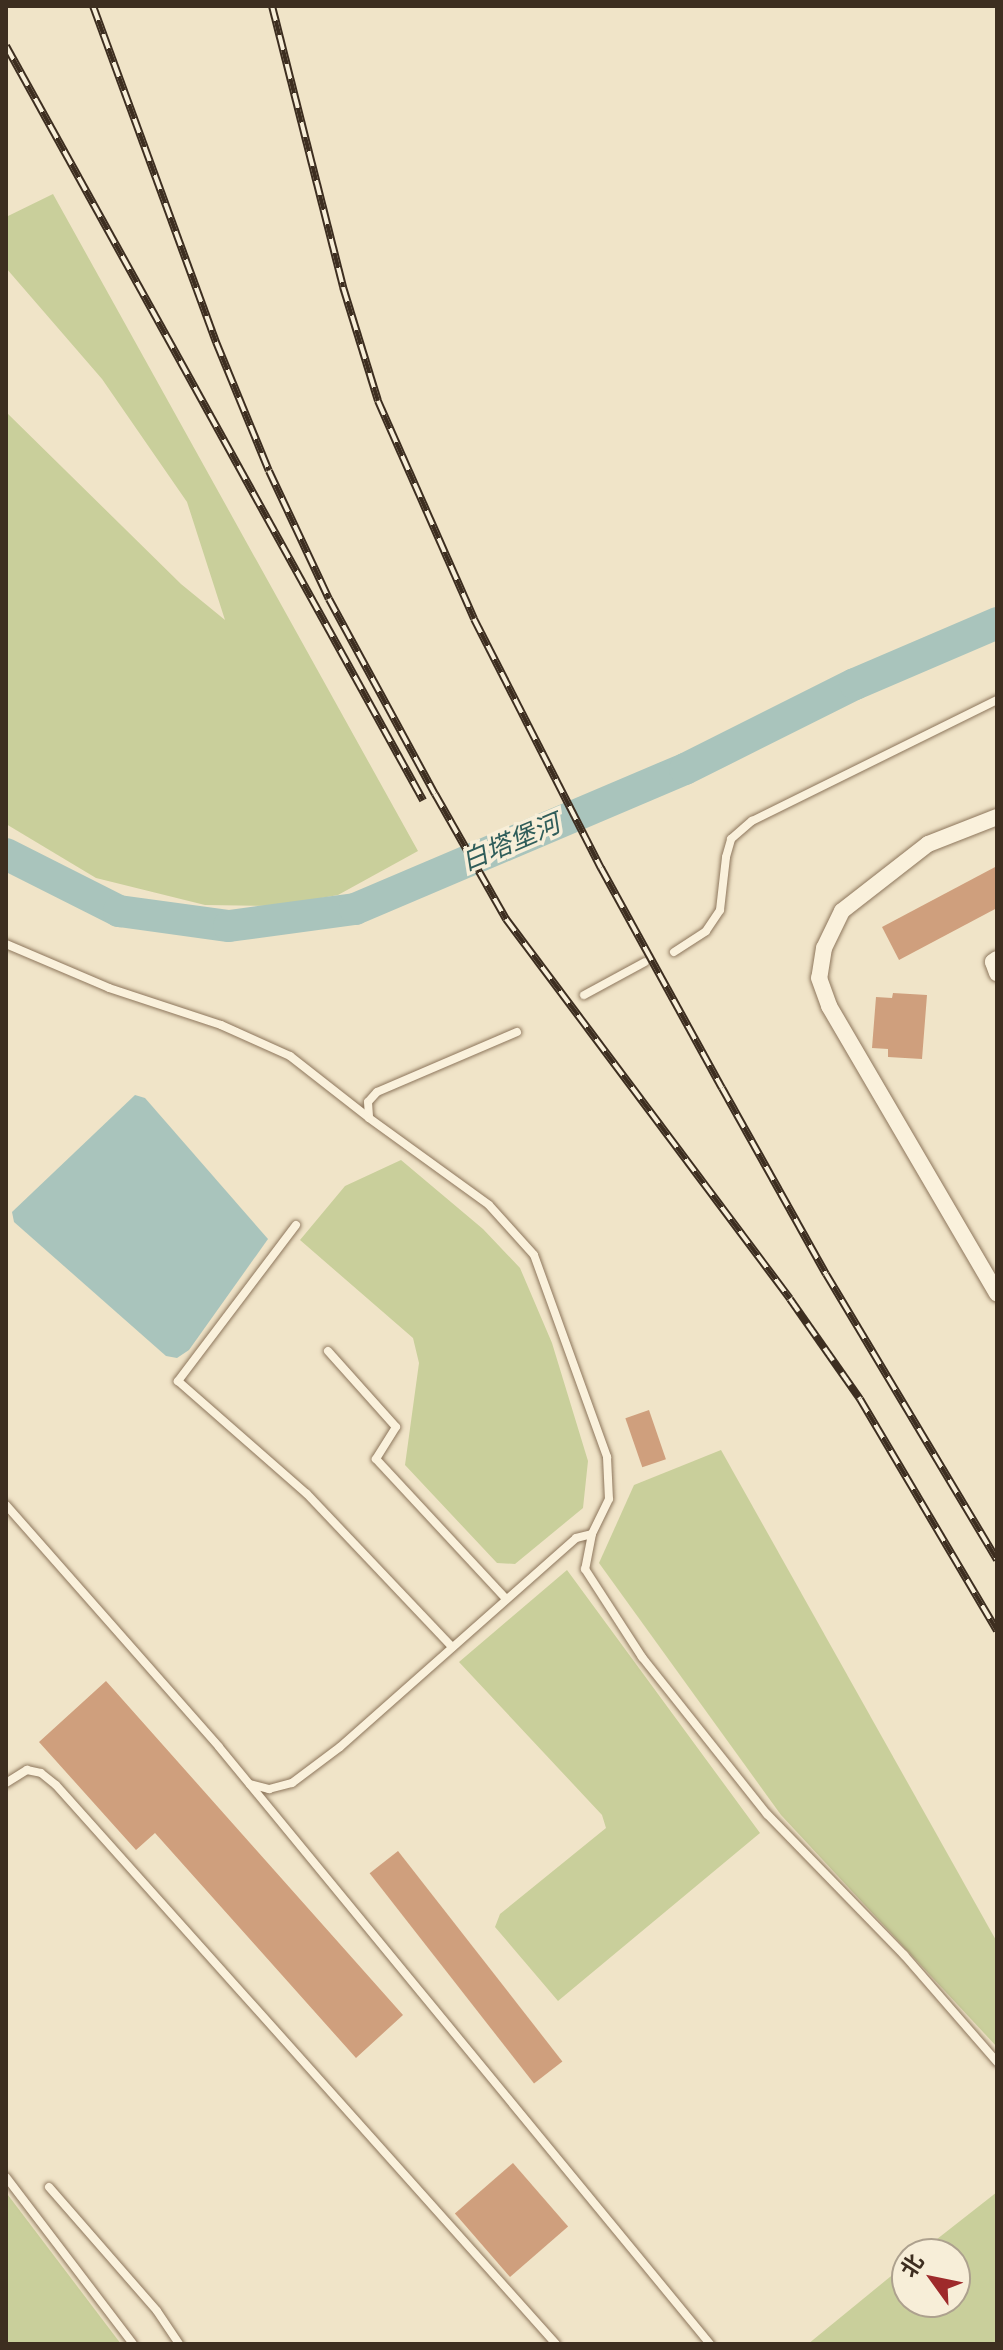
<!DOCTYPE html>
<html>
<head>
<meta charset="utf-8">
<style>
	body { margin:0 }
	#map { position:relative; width:1003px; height:2350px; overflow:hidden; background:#f0e4c8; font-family:"Libre Baskerville","Noto Sans SC",serif }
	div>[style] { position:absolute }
	.green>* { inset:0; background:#c9cf9b }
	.water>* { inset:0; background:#a9c4bc }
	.river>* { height:32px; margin:-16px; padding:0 16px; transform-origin:16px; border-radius:16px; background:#a9c4bc }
	.building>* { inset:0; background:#cf9f7d; transform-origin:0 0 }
	.roads { filter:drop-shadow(0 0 2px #8d765c) drop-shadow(0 0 2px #8d765c) }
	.service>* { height:8px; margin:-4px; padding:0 4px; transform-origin:4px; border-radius:4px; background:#faf1dc }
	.minor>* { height:16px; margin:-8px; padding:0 8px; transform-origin:8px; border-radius:8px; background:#faf1dc }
	.rail>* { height:8px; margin-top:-4px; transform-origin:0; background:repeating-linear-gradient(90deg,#f7eed8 0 15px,#3d2e20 0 30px); box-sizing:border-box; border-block:2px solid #3d2e20 }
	span { translate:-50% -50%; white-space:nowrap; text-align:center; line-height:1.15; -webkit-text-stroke:7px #f7eed8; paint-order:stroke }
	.water-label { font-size:26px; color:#2f5d5a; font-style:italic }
	.frame { position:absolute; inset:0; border:8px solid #3d2e20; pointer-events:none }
	.north { position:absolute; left:891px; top:2238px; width:80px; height:80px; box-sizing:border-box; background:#f7eed8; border:2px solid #ada18e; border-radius:50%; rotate:303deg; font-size:22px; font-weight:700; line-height:32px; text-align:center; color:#3d2e20 }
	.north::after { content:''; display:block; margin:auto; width:28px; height:36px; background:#9e2a2b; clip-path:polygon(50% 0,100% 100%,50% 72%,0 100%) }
</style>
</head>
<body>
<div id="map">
	<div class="green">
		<div style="clip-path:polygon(53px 194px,418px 851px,338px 895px,277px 906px,205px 905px,96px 878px,6px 824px,6px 412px,181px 584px,225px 620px,187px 502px,102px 379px,6px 268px,6px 217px)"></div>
		<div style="clip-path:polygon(401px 1160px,483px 1229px,520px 1268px,552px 1343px,588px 1461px,583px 1508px,515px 1564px,497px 1563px,405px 1465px,419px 1363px,413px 1338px,300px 1240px,345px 1186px)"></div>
		<div style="clip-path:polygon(721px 1450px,997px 1942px,997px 2047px,781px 1815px,599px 1563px,634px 1485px)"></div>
		<div style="clip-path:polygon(567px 1570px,760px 1833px,558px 2001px,495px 1927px,500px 1914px,606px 1828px,602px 1815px,459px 1662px)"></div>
		<div style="clip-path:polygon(997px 2192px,997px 2344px,808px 2344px,907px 2263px,907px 2302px,955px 2302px,955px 2254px,918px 2254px)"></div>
		<div style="clip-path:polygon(6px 2193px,8px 2195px,121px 2344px,6px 2344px)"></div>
	</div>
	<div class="water">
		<div style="clip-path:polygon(135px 1095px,145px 1098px,268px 1239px,189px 1350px,177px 1358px,166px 1356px,14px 1222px,12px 1212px)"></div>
	</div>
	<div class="river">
		<div style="left:6px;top:854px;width:127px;rotate:26.8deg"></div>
		<div style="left:119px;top:911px;width:111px;rotate:7.8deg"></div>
		<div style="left:229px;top:926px;width:127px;rotate:-7.7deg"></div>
		<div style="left:355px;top:909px;width:358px;rotate:-23deg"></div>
		<div style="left:685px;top:769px;width:190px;rotate:-26.6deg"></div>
		<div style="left:855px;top:684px;width:155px;rotate:-23.2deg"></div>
	</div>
	<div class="building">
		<div style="clip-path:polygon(997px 866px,997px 908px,899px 960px,882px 927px)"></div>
		<div style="clip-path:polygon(893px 993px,927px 995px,922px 1059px,888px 1057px,888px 1049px,872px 1048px,876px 997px,892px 998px)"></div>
		<div style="left:649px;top:1410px;width:52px;height:25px;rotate:71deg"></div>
		<div style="clip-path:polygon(106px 1681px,403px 2015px,356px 2058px,155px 1833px,136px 1850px,39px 1742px)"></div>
		<div style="left:398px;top:1851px;width:267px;height:36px;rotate:52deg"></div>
		<div style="left:513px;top:2163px;width:84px;height:77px;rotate:49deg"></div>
	</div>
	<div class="roads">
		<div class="service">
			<div style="left:6px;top:944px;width:112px;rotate:23.1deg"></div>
			<div style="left:109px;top:988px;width:118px;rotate:18.3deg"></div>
			<div style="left:221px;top:1025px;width:76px;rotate:24.2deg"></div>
			<div style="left:290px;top:1056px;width:100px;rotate:38.1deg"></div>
			<div style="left:674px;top:952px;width:38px;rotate:-33deg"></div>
			<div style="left:706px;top:931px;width:25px;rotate:-56deg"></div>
			<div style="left:720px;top:910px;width:53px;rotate:-83.5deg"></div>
			<div style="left:726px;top:857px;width:19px;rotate:-74deg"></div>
			<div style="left:731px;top:839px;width:28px;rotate:-41deg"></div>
			<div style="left:752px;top:821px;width:273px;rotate:-26.3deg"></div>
			<div style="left:584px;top:995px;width:69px;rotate:-28.4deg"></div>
			<div style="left:517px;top:1032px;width:152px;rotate:156.8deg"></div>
			<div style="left:377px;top:1092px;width:13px;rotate:132deg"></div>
			<div style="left:368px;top:1102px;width:16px;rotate:86deg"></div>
			<div style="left:369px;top:1118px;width:148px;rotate:35.9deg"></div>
			<div style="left:489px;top:1205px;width:67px;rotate:48deg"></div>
			<div style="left:534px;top:1255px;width:215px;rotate:70.1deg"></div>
			<div style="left:607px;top:1457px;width:42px;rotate:87.3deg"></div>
			<div style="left:609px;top:1499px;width:39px;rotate:116deg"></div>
			<div style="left:592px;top:1534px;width:36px;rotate:101deg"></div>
			<div style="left:585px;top:1569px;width:105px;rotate:57.1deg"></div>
			<div style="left:642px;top:1657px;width:201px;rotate:51.5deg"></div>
			<div style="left:767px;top:1814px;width:197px;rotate:45.8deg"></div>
			<div style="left:904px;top:1955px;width:142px;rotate:49deg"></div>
			<div style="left:296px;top:1225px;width:196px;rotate:127.1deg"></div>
			<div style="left:178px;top:1381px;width:171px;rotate:41.2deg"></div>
			<div style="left:307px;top:1494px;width:211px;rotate:46.5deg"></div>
			<div style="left:328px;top:1351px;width:102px;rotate:48.2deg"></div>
			<div style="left:396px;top:1427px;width:38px;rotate:122deg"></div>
			<div style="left:376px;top:1459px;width:191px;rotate:47.1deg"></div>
			<div style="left:6px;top:1505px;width:322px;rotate:48.6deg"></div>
			<div style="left:219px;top:1747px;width:773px;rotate:50.56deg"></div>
			<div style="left:6px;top:1783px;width:25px;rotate:-32deg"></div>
			<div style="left:27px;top:1770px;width:14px;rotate:12deg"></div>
			<div style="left:41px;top:1773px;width:19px;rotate:39deg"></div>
			<div style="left:56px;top:1785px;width:750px;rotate:48.19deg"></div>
			<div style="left:250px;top:1784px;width:20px;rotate:15deg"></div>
			<div style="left:269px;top:1789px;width:24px;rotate:-15deg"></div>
			<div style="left:292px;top:1783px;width:60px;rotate:-36.9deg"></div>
			<div style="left:340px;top:1747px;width:315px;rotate:-41.5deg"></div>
			<div style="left:576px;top:1538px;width:16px;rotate:-14deg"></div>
			<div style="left:6px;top:2177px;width:210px;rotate:52.7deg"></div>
			<div style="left:49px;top:2187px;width:164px;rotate:48.9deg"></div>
			<div style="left:157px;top:2311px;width:40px;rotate:56deg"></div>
		</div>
		<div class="minor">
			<div style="left:997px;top:817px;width:74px;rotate:158.6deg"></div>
			<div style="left:928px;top:844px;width:109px;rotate:142.1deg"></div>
			<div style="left:842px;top:911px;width:41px;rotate:115.9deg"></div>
			<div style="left:824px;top:948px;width:30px;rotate:99deg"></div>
			<div style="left:819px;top:978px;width:30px;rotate:70deg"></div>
			<div style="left:829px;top:1006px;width:333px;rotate:59.7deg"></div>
			<div style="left:997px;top:959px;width:5px;rotate:143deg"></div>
			<div style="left:993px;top:962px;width:12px;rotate:70deg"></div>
		</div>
	</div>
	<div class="rail">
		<div style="left:93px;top:6px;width:358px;rotate:69.9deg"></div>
		<div style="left:216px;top:342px;width:139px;rotate:67.7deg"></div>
		<div style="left:269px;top:471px;width:141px;rotate:64.9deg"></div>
		<div style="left:329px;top:599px;width:222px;rotate:61.5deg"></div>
		<div style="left:435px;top:794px;width:144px;rotate:60.4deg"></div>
		<div style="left:506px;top:919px;width:474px;rotate:53.2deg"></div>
		<div style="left:790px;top:1299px;width:122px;rotate:55deg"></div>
		<div style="left:860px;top:1399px;width:269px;rotate:59.4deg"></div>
		<div style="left:272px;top:6px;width:290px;rotate:75.8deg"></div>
		<div style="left:343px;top:287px;width:119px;rotate:72.9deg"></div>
		<div style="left:378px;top:401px;width:238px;rotate:66.2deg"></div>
		<div style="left:474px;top:619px;width:280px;rotate:63deg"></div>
		<div style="left:601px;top:868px;width:251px;rotate:61.2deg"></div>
		<div style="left:722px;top:1088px;width:213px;rotate:60.8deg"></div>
		<div style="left:826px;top:1274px;width:333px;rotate:59.1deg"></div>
		<div style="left:6px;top:46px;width:862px;rotate:61.06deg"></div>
	</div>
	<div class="water-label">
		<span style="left:511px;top:843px;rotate:-23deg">白塔堡河</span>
	</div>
	<div class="frame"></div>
	<div class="north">北</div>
</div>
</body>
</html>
